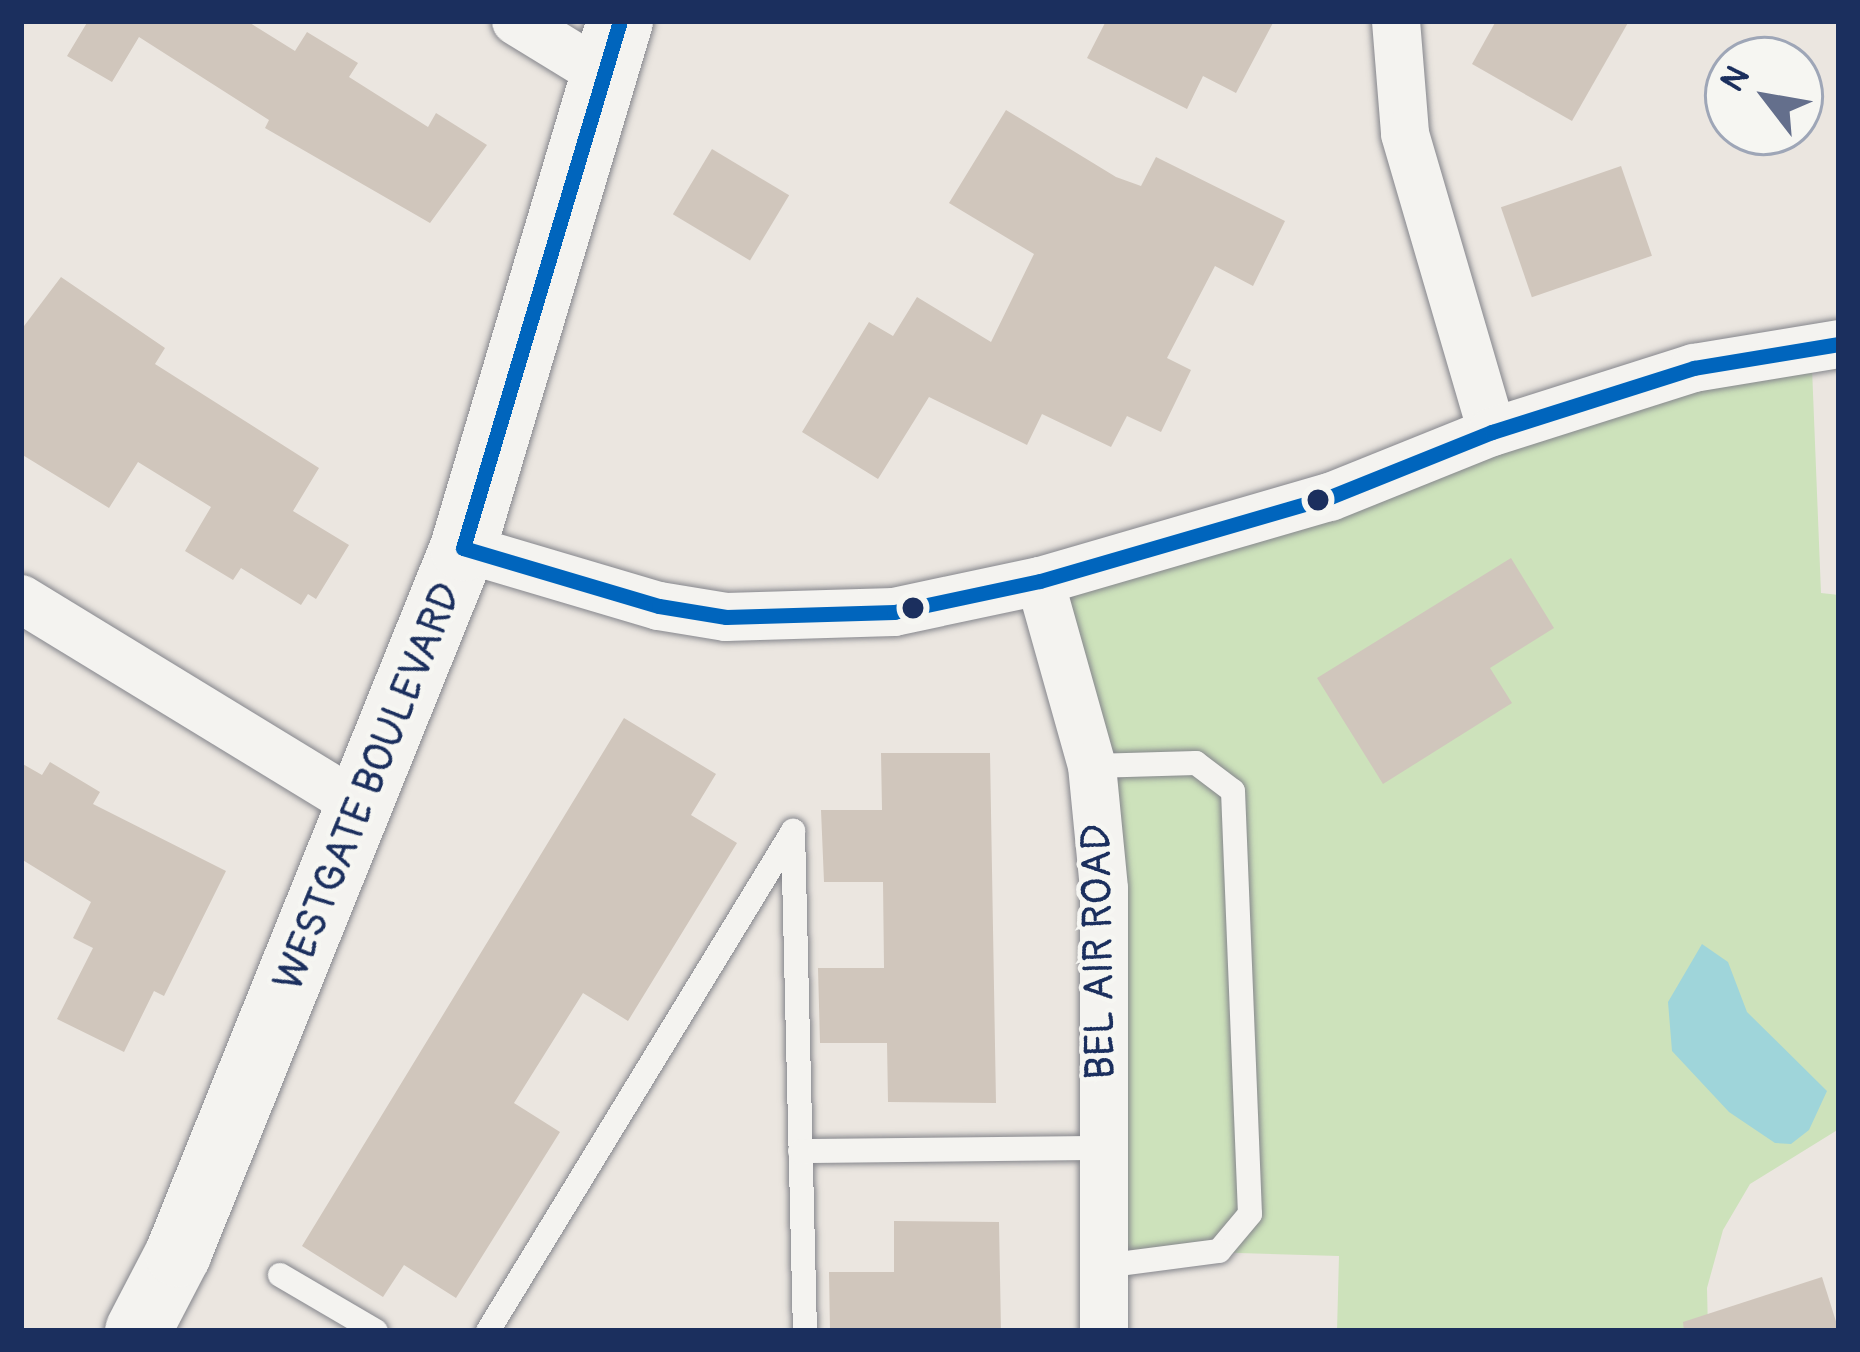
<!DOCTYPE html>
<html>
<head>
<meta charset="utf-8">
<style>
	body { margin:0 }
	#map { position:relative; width:1860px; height:1352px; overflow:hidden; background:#ebe6e0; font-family:Pangolin,sans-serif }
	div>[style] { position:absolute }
	.green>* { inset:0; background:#cde2bb }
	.water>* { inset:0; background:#9fd5da }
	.building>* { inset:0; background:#d0c6bc; transform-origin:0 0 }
	.roads { filter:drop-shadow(0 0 3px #85868c) drop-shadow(0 0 3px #85868c) }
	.lane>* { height:24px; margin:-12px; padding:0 12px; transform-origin:12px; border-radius:12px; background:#f4f3f0 }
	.street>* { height:48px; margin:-24px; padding:0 24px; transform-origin:24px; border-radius:24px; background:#f4f3f0 }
	.secondary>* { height:66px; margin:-33px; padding:0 33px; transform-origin:33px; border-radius:33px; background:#f4f3f0 }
	.bus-1>* { height:15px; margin:-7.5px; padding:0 7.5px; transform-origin:7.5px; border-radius:7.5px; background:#0065bd }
	.dots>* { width:33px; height:33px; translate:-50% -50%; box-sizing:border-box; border:6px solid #f6f6f2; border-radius:50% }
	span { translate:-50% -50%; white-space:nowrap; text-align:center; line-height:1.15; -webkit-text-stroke:9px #f6f6f2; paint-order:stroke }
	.street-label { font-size:42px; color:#1b2f5e }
	.frame { position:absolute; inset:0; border:24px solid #1b2f5e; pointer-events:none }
	.north { position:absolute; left:1704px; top:36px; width:120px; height:120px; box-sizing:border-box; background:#f6f6f2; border:3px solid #9ea6b7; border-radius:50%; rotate:301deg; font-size:33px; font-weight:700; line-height:48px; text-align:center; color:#1b2f5e }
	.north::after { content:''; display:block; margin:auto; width:42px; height:54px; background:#646f8c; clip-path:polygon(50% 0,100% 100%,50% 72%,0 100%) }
</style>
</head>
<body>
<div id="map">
	<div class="green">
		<div style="clip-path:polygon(1811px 343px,1821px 593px,1839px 595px,1839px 1129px,1750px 1184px,1723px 1230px,1707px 1288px,1708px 1331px,1337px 1331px,1339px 1256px,1104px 1249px,1104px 889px,1040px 581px)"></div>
	</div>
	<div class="water">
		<div style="clip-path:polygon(1702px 944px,1728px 962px,1747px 1012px,1827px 1091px,1809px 1130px,1791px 1144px,1775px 1143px,1729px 1112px,1672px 1051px,1668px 1002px)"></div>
	</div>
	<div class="building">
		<div style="clip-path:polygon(88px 21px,247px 21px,295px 51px,307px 32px,358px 63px,349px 77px,428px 127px,436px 113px,487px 145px,430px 223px,265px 128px,269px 120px,139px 37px,112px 82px,67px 56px)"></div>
		<div style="clip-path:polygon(1106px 21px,1274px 21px,1236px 93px,1203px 76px,1187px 109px,1087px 58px)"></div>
		<div style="clip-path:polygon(1496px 21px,1629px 21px,1572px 121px,1472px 64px)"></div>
		<div style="clip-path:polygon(1006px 110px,1116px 177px,1141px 186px,1156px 157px,1285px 221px,1253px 286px,1215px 266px,1167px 358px,1191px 370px,1161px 432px,1127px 416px,1111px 447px,1042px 414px,1027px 445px,929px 397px,878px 479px,802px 432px,869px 322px,893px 336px,917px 297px,991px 342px,1034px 254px,949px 203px)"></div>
		<div style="left:712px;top:149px;width:90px;height:76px;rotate:31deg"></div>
		<div style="left:1621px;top:166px;width:95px;height:127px;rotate:71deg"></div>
		<div style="clip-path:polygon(61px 277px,165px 348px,155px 364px,319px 468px,293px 511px,349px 545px,316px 599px,308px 594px,301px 605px,241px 568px,233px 580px,185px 551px,211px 507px,138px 462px,109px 508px,21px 454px,21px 330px)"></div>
		<div style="clip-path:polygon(1511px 558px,1554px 628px,1490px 668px,1512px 703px,1383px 784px,1317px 678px)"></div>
		<div style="clip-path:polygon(624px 718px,716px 774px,691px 815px,737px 843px,628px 1021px,583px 993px,514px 1103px,560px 1132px,456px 1298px,404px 1265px,383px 1297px,302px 1246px)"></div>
		<div style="clip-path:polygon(881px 753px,990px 753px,996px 1103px,888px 1102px,887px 1043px,820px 1043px,818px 968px,884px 968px,883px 882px,824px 882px,821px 810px,882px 810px)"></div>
		<div style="clip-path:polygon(50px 762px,100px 792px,93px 804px,226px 871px,164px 996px,154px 991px,124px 1052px,57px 1019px,93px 948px,73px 938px,91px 902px,21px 859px,21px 763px,42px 775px)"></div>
		<div style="clip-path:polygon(894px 1221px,999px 1222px,1001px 1331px,830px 1331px,829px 1272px,894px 1272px)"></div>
		<div style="clip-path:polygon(1822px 1277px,1839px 1331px,1684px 1331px,1683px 1322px)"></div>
	</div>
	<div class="roads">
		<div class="lane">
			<div style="left:1092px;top:766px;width:104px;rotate:-1.7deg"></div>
			<div style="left:1196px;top:763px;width:46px;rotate:37.1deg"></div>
			<div style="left:1233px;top:791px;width:423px;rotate:87.7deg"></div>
			<div style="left:1250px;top:1214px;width:48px;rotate:130deg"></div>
			<div style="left:1219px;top:1251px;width:116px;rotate:172.6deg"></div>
			<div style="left:793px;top:831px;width:500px;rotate:88.63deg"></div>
			<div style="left:800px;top:1151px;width:303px;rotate:-0.6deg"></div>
			<div style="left:280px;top:1275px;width:111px;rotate:30.3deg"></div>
			<div style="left:488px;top:1331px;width:586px;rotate:-58.62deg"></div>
		</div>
		<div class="street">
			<div style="left:516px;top:21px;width:103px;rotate:31.5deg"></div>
			<div style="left:1396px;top:21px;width:113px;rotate:85.4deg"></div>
			<div style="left:1405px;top:134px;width:310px;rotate:73.7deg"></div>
			<div style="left:463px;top:548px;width:204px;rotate:16.5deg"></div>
			<div style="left:659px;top:606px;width:68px;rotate:9.3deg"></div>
			<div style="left:726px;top:617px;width:168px;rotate:-1.7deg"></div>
			<div style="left:894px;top:612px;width:149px;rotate:-12deg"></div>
			<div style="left:1040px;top:581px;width:302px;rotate:-16.2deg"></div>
			<div style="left:1330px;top:497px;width:175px;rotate:-21.9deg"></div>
			<div style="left:1492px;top:432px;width:212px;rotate:-17.6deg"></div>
			<div style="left:1694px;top:368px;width:147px;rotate:-9.4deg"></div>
			<div style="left:1040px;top:581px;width:192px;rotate:74.3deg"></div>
			<div style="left:1092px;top:766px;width:124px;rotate:84.4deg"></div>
			<div style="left:1104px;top:889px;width:442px;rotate:90deg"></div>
			<div style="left:21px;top:599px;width:399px;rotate:31.4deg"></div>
		</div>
		<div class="secondary">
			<div style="left:138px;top:1331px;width:87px;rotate:-62.5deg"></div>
			<div style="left:178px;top:1254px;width:761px;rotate:-68.02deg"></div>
			<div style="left:463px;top:548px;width:550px;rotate:-73.41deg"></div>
		</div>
	</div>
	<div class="bus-1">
		<div style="left:463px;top:548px;width:204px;rotate:16.5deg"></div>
		<div style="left:659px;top:606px;width:68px;rotate:9.3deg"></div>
		<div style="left:726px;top:617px;width:168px;rotate:-1.7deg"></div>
		<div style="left:894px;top:612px;width:149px;rotate:-12deg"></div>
		<div style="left:1040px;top:581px;width:302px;rotate:-16.2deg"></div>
		<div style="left:1330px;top:497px;width:175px;rotate:-21.9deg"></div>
		<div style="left:1492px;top:432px;width:212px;rotate:-17.6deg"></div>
		<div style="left:1694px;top:368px;width:147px;rotate:-9.4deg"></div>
		<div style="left:463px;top:548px;width:550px;rotate:-73.41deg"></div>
	</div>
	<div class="dots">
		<div style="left:1318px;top:500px;background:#1b2f5e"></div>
		<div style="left:913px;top:608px;background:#1b2f5e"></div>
	</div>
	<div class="street-label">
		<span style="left:368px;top:787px;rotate:-68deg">WESTGATE BOULEVARD</span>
		<span style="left:1099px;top:952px;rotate:-91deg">BEL AIR ROAD</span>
	</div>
	<div class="frame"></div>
	<div class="north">N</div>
</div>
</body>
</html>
